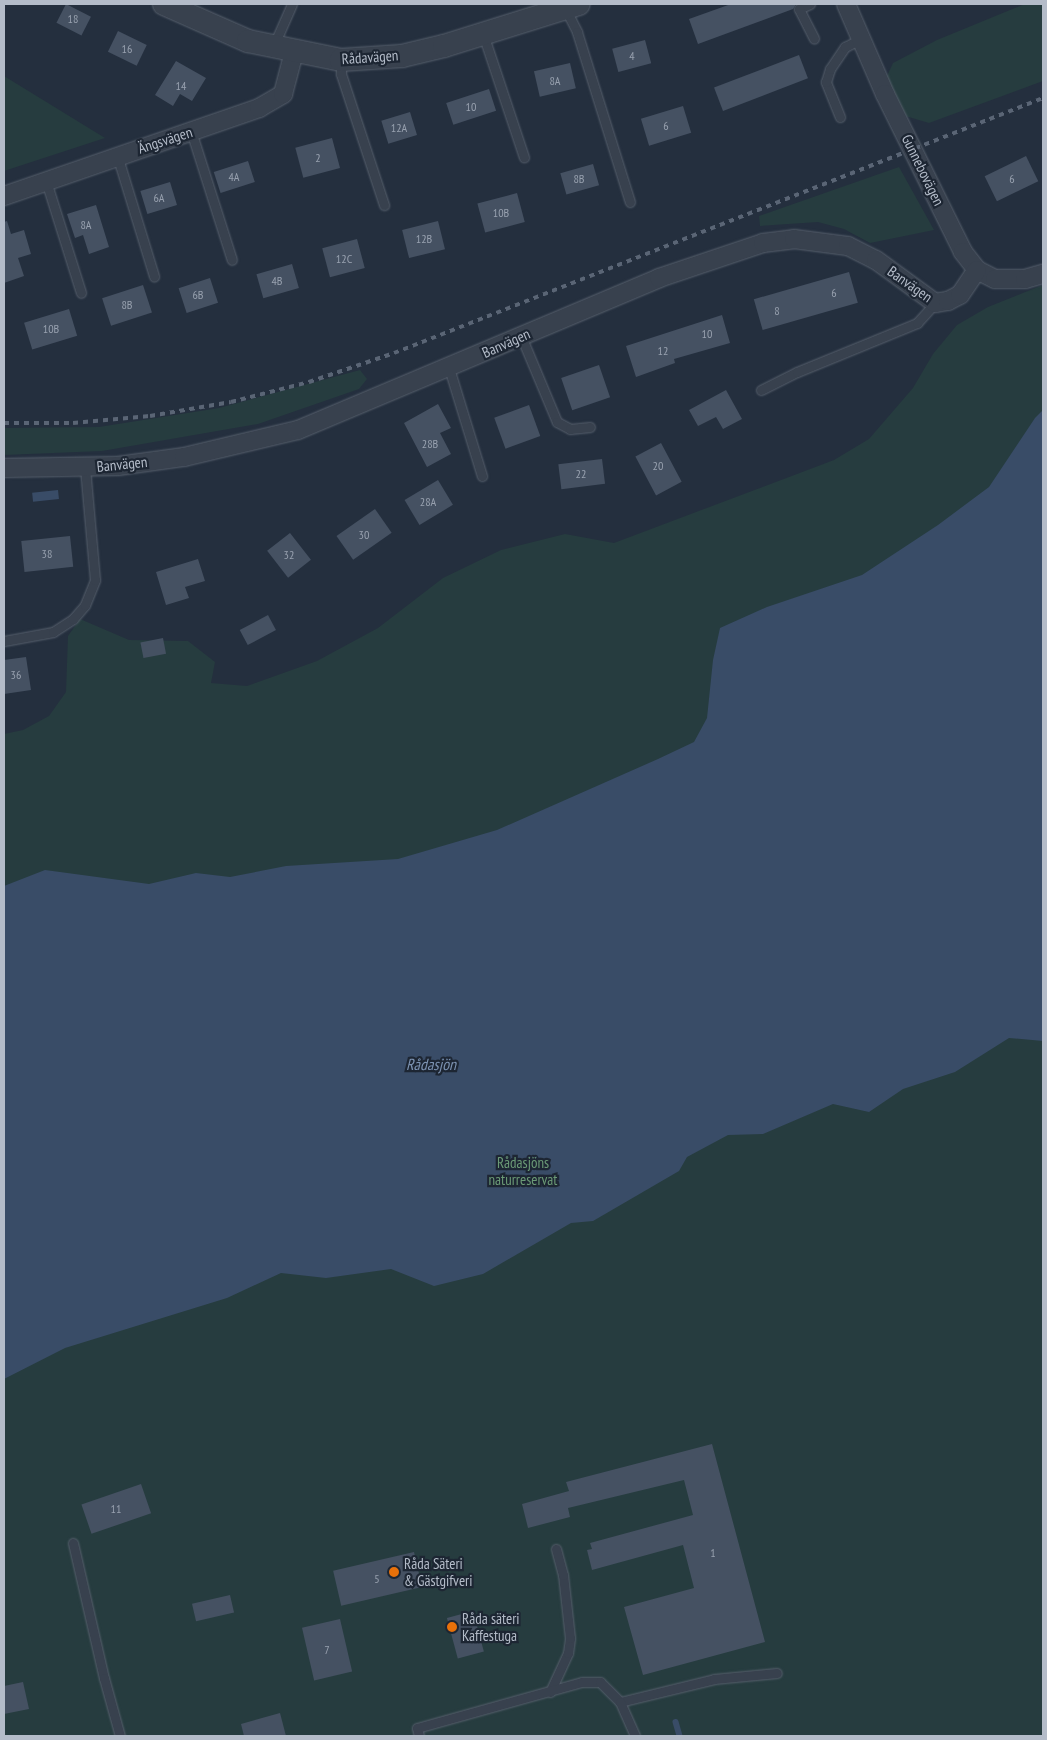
<!DOCTYPE html>
<html>
<head>
<meta charset="utf-8">
<style>
	body { margin:0 }
	#map { position:relative; width:1047px; height:1740px; overflow:hidden; background:#242f3e; font-family:"PT Sans Narrow",sans-serif }
	div>[style] { position:absolute }
	.green>* { inset:0; background:#263c3f }
	.water>* { inset:0; background:#394c67; transform-origin:0 0 }
	.stream>* { height:5.5px; margin:-2.75px; padding:0 2.75px; transform-origin:2.75px; border-radius:2.75px; background:#394c67 }
	.building>* { inset:0; background:#455162; transform-origin:0 0 }
	.roads { filter:drop-shadow(0 0 1px #565f6c) drop-shadow(0 0 1px #565f6c) }
	.service>* { height:9px; margin:-4.5px; padding:0 4.5px; transform-origin:4.5px; border-radius:4.5px; background:#38414e }
	.minor>* { height:18px; margin:-9px; padding:0 9px; transform-origin:9px; border-radius:9px; background:#38414e }
	.tertiary>* { height:22px; margin:-11px; padding:0 11px; transform-origin:11px; border-radius:11px; background:#38414e }
	.rail>* { height:4px; margin-top:-2px; transform-origin:0; background:repeating-linear-gradient(90deg,#5a6575 0 5px,transparent 0 10px) }
	.dots>* { width:14px; height:14px; translate:-50% -50%; box-sizing:border-box; border:2px solid #1d2633; border-radius:50% }
	span { translate:-50% -50%; white-space:nowrap; text-align:center; line-height:1.15; -webkit-text-stroke:4.5px #1d2633; paint-order:stroke }
	.number-label { font-size:12px; color:#98a1af }
	.number-label span { -webkit-text-stroke-width:0 }
	.street-label { font-size:15px; color:#b4bcc9 }
	.park-label { font-size:15px; color:#6b9a76 }
	.poi-label { font-size:15px; color:#b4bcc9 }
	.left { translate:0 -50%; text-align:left }
	.water-label { font-size:16px; color:#7c92b1; font-style:italic }
	.frame { position:absolute; inset:0; border:5px solid #b4bcc9; pointer-events:none }
</style>
</head>
<body>
<div id="map">
	<div class="green">
		<div style="clip-path:polygon(1025px 4px,1043px 4px,1043px 81px,929px 123px,902px 115px,886px 78px,893px 63px,937px 40px)"></div>
		<div style="clip-path:polygon(4px 76px,105px 138px,4px 171px)"></div>
		<div style="clip-path:polygon(899px 167px,934px 230px,870px 243px,844px 229px,818px 222px,760px 226px,759px 216px)"></div>
		<div style="clip-path:polygon(1043px 285px,1043px 1736px,4px 1736px,4px 734px,23px 730px,49px 716px,66px 692px,68px 636px,80px 619px,129px 640px,188px 641px,215px 662px,211px 683px,247px 686px,317px 661px,378px 628px,443px 578px,501px 550px,565px 534px,614px 543px,834px 460px,869px 439px,913px 388px,933px 354px,957px 325px,988px 307px)"></div>
		<div style="clip-path:polygon(360px 370px,367px 379px,359px 389px,258px 424px,102px 451px,4px 455px,4px 428px,99px 427px,219px 408px)"></div>
	</div>
	<div class="water">
		<div style="clip-path:polygon(1043px 410px,1043px 1041px,1009px 1038px,955px 1072px,903px 1089px,869px 1112px,833px 1104px,763px 1134px,728px 1135px,687px 1157px,679px 1171px,593px 1221px,571px 1223px,483px 1274px,434px 1286px,391px 1269px,326px 1278px,281px 1273px,227px 1298px,65px 1348px,4px 1379px,4px 886px,45px 870px,149px 884px,196px 873px,230px 877px,286px 866px,398px 859px,497px 830px,658px 759px,694px 742px,707px 718px,713px 660px,720px 628px,767px 607px,862px 575px,938px 525px,989px 487px,1035px 418px)"></div>
		<div style="left:58px;top:490px;width:9px;height:26px;rotate:84deg"></div>
	</div>
	<div class="stream">
		<div style="left:676px;top:1722px;width:15px;rotate:74deg"></div>
	</div>
	<div class="building">
		<div style="left:66px;top:4px;width:28px;height:21px;rotate:27deg"></div>
		<div style="clip-path:polygon(731px 4px,796px 4px,793px 9px,698px 44px,689px 19px)"></div>
		<div style="left:118px;top:31px;width:32px;height:23px;rotate:26deg"></div>
		<div style="left:645px;top:40px;width:24px;height:34px;rotate:75deg"></div>
		<div style="left:799px;top:55px;width:25px;height:91px;rotate:69deg"></div>
		<div style="clip-path:polygon(176px 61px,206px 78px,192px 101px,180px 94px,173px 106px,155px 95px)"></div>
		<div style="left:570px;top:63px;width:26px;height:37px;rotate:77deg"></div>
		<div style="left:489px;top:89px;width:23px;height:45px;rotate:72deg"></div>
		<div style="left:683px;top:106px;width:28px;height:44px;rotate:73deg"></div>
		<div style="left:410px;top:112px;width:24px;height:30px;rotate:73deg"></div>
		<div style="left:332px;top:138px;width:31px;height:38px;rotate:75deg"></div>
		<div style="left:1026px;top:156px;width:28px;height:46px;rotate:64deg"></div>
		<div style="left:248px;top:161px;width:22px;height:36px;rotate:72deg"></div>
		<div style="left:593px;top:164px;width:22px;height:34px;rotate:74deg"></div>
		<div style="left:170px;top:182px;width:24px;height:31px;rotate:73deg"></div>
		<div style="left:517px;top:193px;width:30px;height:41px;rotate:75deg"></div>
		<div style="clip-path:polygon(96px 205px,109px 247px,89px 254px,83px 235px,75px 238px,67px 214px)"></div>
		<div style="clip-path:polygon(7px 221px,11px 234px,24px 230px,31px 254px,18px 258px,24px 276px,4px 283px,4px 222px)"></div>
		<div style="left:438px;top:221px;width:29px;height:37px;rotate:76deg"></div>
		<div style="left:357px;top:239px;width:30px;height:36px;rotate:75deg"></div>
		<div style="left:292px;top:264px;width:25px;height:37px;rotate:74deg"></div>
		<div style="left:849px;top:272px;width:32px;height:99px;rotate:74deg"></div>
		<div style="left:210px;top:278px;width:26px;height:33px;rotate:72deg"></div>
		<div style="left:143px;top:285px;width:29px;height:43px;rotate:72deg"></div>
		<div style="left:69px;top:309px;width:28px;height:47px;rotate:73deg"></div>
		<div style="clip-path:polygon(722px 315px,730px 343px,674px 359px,675px 363px,636px 377px,626px 346px)"></div>
		<div style="left:599px;top:365px;width:34px;height:40px;rotate:71deg"></div>
		<div style="clip-path:polygon(726px 390px,742px 419px,723px 429px,716px 417px,698px 426px,689px 410px)"></div>
		<div style="clip-path:polygon(438px 404px,451px 428px,440px 433px,451px 454px,427px 467px,404px 423px)"></div>
		<div style="left:529px;top:405px;width:33px;height:37px;rotate:70deg"></div>
		<div style="left:661px;top:443px;width:44px;height:29px;rotate:62deg"></div>
		<div style="left:602px;top:459px;width:25px;height:44px;rotate:83deg"></div>
		<div style="left:438px;top:480px;width:29px;height:39px;rotate:59deg"></div>
		<div style="left:375px;top:509px;width:29px;height:47px;rotate:55deg"></div>
		<div style="left:290px;top:533px;width:34px;height:29px;rotate:52deg"></div>
		<div style="left:70px;top:536px;width:31px;height:49px;rotate:84deg"></div>
		<div style="clip-path:polygon(198px 559px,205px 581px,185px 587px,189px 598px,166px 605px,156px 572px)"></div>
		<div style="left:268px;top:615px;width:17px;height:32px;rotate:62deg"></div>
		<div style="left:163px;top:638px;width:16px;height:23px;rotate:79deg"></div>
		<div style="clip-path:polygon(26px 657px,31px 690px,4px 694px,4px 660px)"></div>
		<div style="clip-path:polygon(712px 1444px,765px 1642px,643px 1675px,624px 1607px,694px 1588px,683px 1545px,592px 1570px,587px 1550px,592px 1549px,590px 1543px,693px 1515px,684px 1480px,568px 1508px,570px 1517px,528px 1528px,522px 1504px,569px 1491px,566px 1482px)"></div>
		<div style="left:141px;top:1484px;width:31px;height:63px;rotate:71deg"></div>
		<div style="left:414px;top:1552px;width:36px;height:83px;rotate:77deg"></div>
		<div style="left:230px;top:1595px;width:18px;height:39px;rotate:77deg"></div>
		<div style="left:473px;top:1611px;width:42px;height:27px;rotate:75deg"></div>
		<div style="left:340px;top:1619px;width:54px;height:39px;rotate:77deg"></div>
		<div style="clip-path:polygon(23px 1682px,29px 1709px,4px 1714px,4px 1686px)"></div>
		<div style="clip-path:polygon(280px 1713px,286px 1736px,244px 1736px,241px 1724px)"></div>
	</div>
	<div class="roads">
		<div class="service">
			<div style="left:810px;top:4px;width:12px;rotate:156deg"></div>
			<div style="left:799px;top:9px;width:33px;rotate:63deg"></div>
			<div style="left:565px;top:8px;width:27px;rotate:63deg"></div>
			<div style="left:577px;top:32px;width:178px;rotate:72.7deg"></div>
			<div style="left:483px;top:34px;width:130px;rotate:71.6deg"></div>
			<div style="left:273px;top:47px;width:47px;rotate:-66.2deg"></div>
			<div style="left:341px;top:60px;width:14px;rotate:90deg"></div>
			<div style="left:341px;top:74px;width:138px;rotate:71.8deg"></div>
			<div style="left:840px;top:117px;width:38px;rotate:-112deg"></div>
			<div style="left:826px;top:82px;width:14px;rotate:-73deg"></div>
			<div style="left:830px;top:69px;width:27px;rotate:-56deg"></div>
			<div style="left:845px;top:47px;width:18px;rotate:-27deg"></div>
			<div style="left:191px;top:131px;width:135px;rotate:72.4deg"></div>
			<div style="left:117px;top:155px;width:127px;rotate:73deg"></div>
			<div style="left:46px;top:181px;width:117px;rotate:72.6deg"></div>
			<div style="left:521px;top:336px;width:93px;rotate:67.3deg"></div>
			<div style="left:557px;top:422px;width:15px;rotate:28deg"></div>
			<div style="left:570px;top:429px;width:20px;rotate:-6deg"></div>
			<div style="left:449px;top:368px;width:113px;rotate:73deg"></div>
			<div style="left:761px;top:390px;width:40px;rotate:-26.6deg"></div>
			<div style="left:797px;top:372px;width:130px;rotate:-22.2deg"></div>
			<div style="left:917px;top:323px;width:27px;rotate:-48deg"></div>
			<div style="left:4px;top:641px;width:50px;rotate:-10.4deg"></div>
			<div style="left:53px;top:632px;width:24px;rotate:-33deg"></div>
			<div style="left:73px;top:619px;width:18px;rotate:-49deg"></div>
			<div style="left:85px;top:605px;width:27px;rotate:-68deg"></div>
			<div style="left:95px;top:580px;width:112px;rotate:-95.1deg"></div>
			<div style="left:73px;top:1543px;width:139px;rotate:77.1deg"></div>
			<div style="left:104px;top:1678px;width:60px;rotate:74.6deg"></div>
			<div style="left:550px;top:1692px;width:43px;rotate:-65.2deg"></div>
			<div style="left:568px;top:1653px;width:15px;rotate:-82deg"></div>
			<div style="left:570px;top:1638px;width:63px;rotate:-96.3deg"></div>
			<div style="left:563px;top:1575px;width:27px;rotate:-105deg"></div>
			<div style="left:620px;top:1702px;width:97px;rotate:-13.7deg"></div>
			<div style="left:714px;top:1679px;width:63px;rotate:-5.4deg"></div>
			<div style="left:419px;top:1736px;width:8px;rotate:-104deg"></div>
			<div style="left:417px;top:1728px;width:171px;rotate:-15.6deg"></div>
			<div style="left:582px;top:1682px;width:18px"></div>
			<div style="left:600px;top:1682px;width:28px;rotate:45deg"></div>
			<div style="left:620px;top:1702px;width:37px;rotate:66deg"></div>
		</div>
		<div class="minor">
			<div style="left:846px;top:4px;width:98px;rotate:66.6deg"></div>
			<div style="left:885px;top:94px;width:176px;rotate:63.7deg"></div>
			<div style="left:963px;top:252px;width:23px;rotate:52deg"></div>
			<div style="left:977px;top:270px;width:20px;rotate:27deg"></div>
			<div style="left:995px;top:279px;width:30px"></div>
			<div style="left:1025px;top:279px;width:19px;rotate:-16deg"></div>
			<div style="left:4px;top:196px;width:270px;rotate:-19deg"></div>
			<div style="left:259px;top:108px;width:28px;rotate:-30deg"></div>
			<div style="left:283px;top:94px;width:43px;rotate:-75.3deg"></div>
			<div style="left:4px;top:468px;width:114px;rotate:-1deg"></div>
			<div style="left:118px;top:466px;width:67px;rotate:-7.8deg"></div>
			<div style="left:184px;top:457px;width:117px;rotate:-13.3deg"></div>
			<div style="left:298px;top:430px;width:392px;rotate:-22.8deg"></div>
			<div style="left:659px;top:278px;width:110px;rotate:-18.6deg"></div>
			<div style="left:763px;top:243px;width:31px;rotate:-7deg"></div>
			<div style="left:794px;top:239px;width:54px;rotate:7.4deg"></div>
			<div style="left:848px;top:246px;width:31px;rotate:27deg"></div>
			<div style="left:876px;top:260px;width:73px;rotate:36.1deg"></div>
			<div style="left:935px;top:303px;width:13px;rotate:-9deg"></div>
			<div style="left:948px;top:301px;width:13px;rotate:-27deg"></div>
			<div style="left:960px;top:295px;width:30px;rotate:-56deg"></div>
		</div>
		<div class="tertiary">
			<div style="left:164px;top:4px;width:92px;rotate:23.8deg"></div>
			<div style="left:248px;top:41px;width:95px;rotate:11.5deg"></div>
			<div style="left:341px;top:60px;width:61px;rotate:-3.8deg"></div>
			<div style="left:402px;top:56px;width:43px;rotate:-13.4deg"></div>
			<div style="left:444px;top:46px;width:141px;rotate:-17.3deg"></div>
		</div>
	</div>
	<div class="rail">
		<div style="left:4px;top:423px;width:69px"></div>
		<div style="left:73px;top:423px;width:77px;rotate:-5.2deg"></div>
		<div style="left:150px;top:416px;width:82px;rotate:-9.8deg"></div>
		<div style="left:231px;top:402px;width:81px;rotate:-14.4deg"></div>
		<div style="left:309px;top:382px;width:90px;rotate:-18.8deg"></div>
		<div style="left:394px;top:353px;width:697px;rotate:-21.45deg"></div>
	</div>
	<div class="dots">
		<div style="left:394px;top:1572px;background:#e8710a"></div>
		<div style="left:452px;top:1627px;background:#e8710a"></div>
	</div>
	<div class="number-label">
		<span style="left:73px;top:19px">18</span>
		<span style="left:127px;top:49px">16</span>
		<span style="left:632px;top:56px">4</span>
		<span style="left:555px;top:81px">8A</span>
		<span style="left:181px;top:86px">14</span>
		<span style="left:471px;top:107px">10</span>
		<span style="left:666px;top:126px">6</span>
		<span style="left:399px;top:128px">12A</span>
		<span style="left:318px;top:158px">2</span>
		<span style="left:234px;top:177px">4A</span>
		<span style="left:579px;top:179px">8B</span>
		<span style="left:1012px;top:179px">6</span>
		<span style="left:159px;top:198px">6A</span>
		<span style="left:501px;top:213px">10B</span>
		<span style="left:86px;top:225px">8A</span>
		<span style="left:424px;top:239px">12B</span>
		<span style="left:344px;top:259px">12C</span>
		<span style="left:277px;top:281px">4B</span>
		<span style="left:834px;top:293px">6</span>
		<span style="left:198px;top:295px">6B</span>
		<span style="left:127px;top:305px">8B</span>
		<span style="left:777px;top:311px">8</span>
		<span style="left:51px;top:329px">10B</span>
		<span style="left:707px;top:334px">10</span>
		<span style="left:663px;top:351px">12</span>
		<span style="left:430px;top:444px">28B</span>
		<span style="left:658px;top:466px">20</span>
		<span style="left:581px;top:474px">22</span>
		<span style="left:428px;top:502px">28A</span>
		<span style="left:364px;top:535px">30</span>
		<span style="left:47px;top:554px">38</span>
		<span style="left:289px;top:555px">32</span>
		<span style="left:16px;top:675px">36</span>
		<span style="left:116px;top:1509px">11</span>
		<span style="left:713px;top:1553px">1</span>
		<span style="left:377px;top:1579px">5</span>
		<span style="left:327px;top:1650px">7</span>
	</div>
	<div class="street-label">
		<span style="left:370px;top:57px;rotate:-4deg">Rådavägen</span>
		<span style="left:165px;top:140px;rotate:-18deg">Ängsvägen</span>
		<span style="left:923px;top:170px;rotate:64deg">Gunnebovägen</span>
		<span style="left:910px;top:284px;rotate:35deg">Banvägen</span>
		<span style="left:506px;top:343px;rotate:-24deg">Banvägen</span>
		<span style="left:122px;top:464px;rotate:-6deg">Banvägen</span>
	</div>
	<div class="park-label">
		<span style="left:523px;top:1171px">Rådasjöns<br>naturreservat</span>
	</div>
	<div class="poi-label">
		<span class="left" style="left:404px;top:1572px">Råda Säteri<br>&amp; Gästgifveri</span>
		<span class="left" style="left:462px;top:1627px">Råda säteri<br>Kaffestuga</span>
	</div>
	<div class="water-label">
		<span style="left:431px;top:1064px">Rådasjön</span>
	</div>
	<div class="frame"></div>
</div>
</body>
</html>
